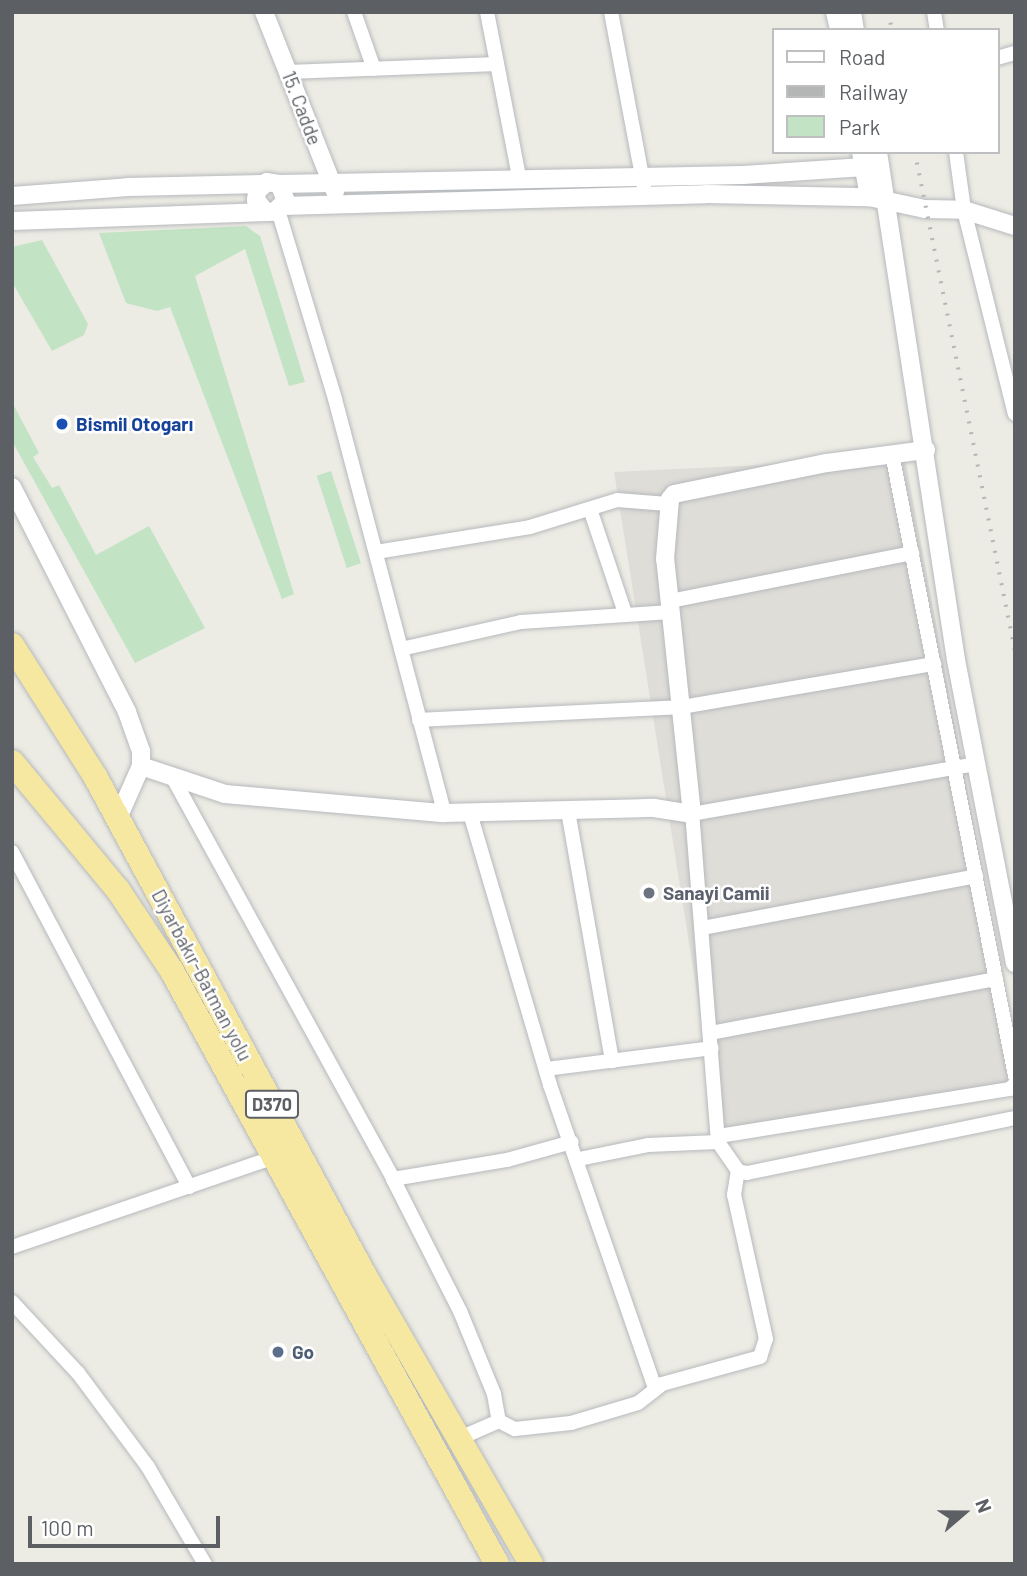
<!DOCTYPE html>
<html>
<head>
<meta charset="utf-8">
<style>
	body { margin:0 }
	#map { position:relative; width:1027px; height:1576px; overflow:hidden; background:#edece4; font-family:Barlow,sans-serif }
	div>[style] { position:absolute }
	.industrial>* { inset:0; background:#dfddd8 }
	.green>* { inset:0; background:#c2e3c4; transform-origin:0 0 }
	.roads { filter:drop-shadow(0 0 2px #b6b9bd) drop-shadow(0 0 2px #b6b9bd) }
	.minor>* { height:14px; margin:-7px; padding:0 7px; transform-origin:7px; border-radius:7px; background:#fff }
	.tertiary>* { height:18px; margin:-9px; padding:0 9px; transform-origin:9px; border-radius:9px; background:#fff }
	.trunk>* { height:24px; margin:-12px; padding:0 12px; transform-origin:12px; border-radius:12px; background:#f6e8a1 }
	.rail>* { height:3.5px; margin-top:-1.75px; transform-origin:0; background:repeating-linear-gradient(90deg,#b4b5b5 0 2px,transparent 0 11px) }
	.dots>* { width:19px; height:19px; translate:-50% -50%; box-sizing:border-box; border:4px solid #fff; border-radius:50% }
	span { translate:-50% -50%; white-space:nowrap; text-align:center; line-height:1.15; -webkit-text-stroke:5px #fff; paint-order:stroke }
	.shield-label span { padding:2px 5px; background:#fff; border:2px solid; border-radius:5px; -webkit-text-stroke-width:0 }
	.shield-label { font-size:18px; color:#5c5f63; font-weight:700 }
	.street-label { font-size:19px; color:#5c5f63 }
	.transit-label { font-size:19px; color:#164399; font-weight:700 }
	.left { translate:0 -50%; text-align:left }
	.worship-label { font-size:19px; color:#5b616d; font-weight:700 }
	.service-label { font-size:19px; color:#4e5e75; font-weight:700 }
	.frame { position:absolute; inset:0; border:14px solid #5c5f63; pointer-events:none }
	.legend { position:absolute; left:772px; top:28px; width:228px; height:126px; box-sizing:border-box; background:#fff; border:2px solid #bebfc1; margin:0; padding:9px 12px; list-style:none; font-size:21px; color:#5c5f63 }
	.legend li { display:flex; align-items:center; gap:14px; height:35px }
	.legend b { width:35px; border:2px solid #bebfc1 }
	.north { position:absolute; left:929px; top:1478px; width:70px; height:70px; -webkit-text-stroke:5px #fff; paint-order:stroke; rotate:70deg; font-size:19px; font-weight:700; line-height:28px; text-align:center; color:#5c5f63 }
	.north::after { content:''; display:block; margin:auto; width:24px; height:32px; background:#5c5f63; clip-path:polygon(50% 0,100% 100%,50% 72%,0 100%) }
	.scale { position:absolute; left:28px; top:1516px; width:192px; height:32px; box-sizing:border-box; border:4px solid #5c5f63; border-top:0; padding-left:9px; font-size:21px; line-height:24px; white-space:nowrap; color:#5c5f63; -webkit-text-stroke:5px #fff; paint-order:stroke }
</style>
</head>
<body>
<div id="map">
	<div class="industrial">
		<div style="clip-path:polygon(905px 458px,1015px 1045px,1015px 1083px,719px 1131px,614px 472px)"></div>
	</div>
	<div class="green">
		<div style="clip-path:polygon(246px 226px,260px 236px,305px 382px,289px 386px,245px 249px,195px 276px,294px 594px,282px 599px,170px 307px,157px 311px,126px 303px,99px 233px)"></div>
		<div style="clip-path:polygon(42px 240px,88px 324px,84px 335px,52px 351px,12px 282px,12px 247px)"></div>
		<div style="clip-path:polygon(12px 402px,39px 453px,33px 457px,52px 488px,59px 485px,96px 555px,149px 526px,205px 628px,135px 663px,12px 441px)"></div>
		<div style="left:331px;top:471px;width:97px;height:15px;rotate:72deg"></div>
	</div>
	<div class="roads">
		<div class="minor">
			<div style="left:354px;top:12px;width:60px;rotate:70.7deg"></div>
			<div style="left:487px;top:12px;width:172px;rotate:79deg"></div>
			<div style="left:611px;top:12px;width:178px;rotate:79.3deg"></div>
			<div style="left:934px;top:12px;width:18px;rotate:81deg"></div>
			<div style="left:997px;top:58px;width:19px;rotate:-16deg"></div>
			<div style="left:288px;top:72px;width:209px;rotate:-2.2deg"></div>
			<div style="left:956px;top:152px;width:59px;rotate:82.1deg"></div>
			<div style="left:964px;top:210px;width:210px;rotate:76deg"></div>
			<div style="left:278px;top:210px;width:197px;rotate:73.2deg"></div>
			<div style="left:335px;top:399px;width:428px;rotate:75.2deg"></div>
			<div style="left:892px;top:454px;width:634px;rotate:78.81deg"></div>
			<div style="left:590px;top:509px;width:110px;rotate:71.4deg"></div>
			<div style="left:376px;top:552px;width:156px;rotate:-9.2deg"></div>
			<div style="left:530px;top:527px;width:91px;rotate:-17.2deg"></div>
			<div style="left:617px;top:500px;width:51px;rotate:4.5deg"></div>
			<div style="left:670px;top:601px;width:247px;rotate:-11.2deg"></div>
			<div style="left:401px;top:649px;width:123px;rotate:-12.7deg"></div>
			<div style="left:521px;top:622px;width:150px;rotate:-3.8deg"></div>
			<div style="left:419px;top:720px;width:263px;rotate:-2.8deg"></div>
			<div style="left:682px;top:707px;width:256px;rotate:-9.7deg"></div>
			<div style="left:174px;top:780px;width:455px;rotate:61.2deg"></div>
			<div style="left:393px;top:1179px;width:148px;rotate:63.1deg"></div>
			<div style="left:460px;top:1311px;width:90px;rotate:67.7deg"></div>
			<div style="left:494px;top:1394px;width:27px;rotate:80deg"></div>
			<div style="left:499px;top:1421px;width:43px;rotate:156.4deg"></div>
			<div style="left:568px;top:811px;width:254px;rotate:80deg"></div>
			<div style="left:470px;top:813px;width:284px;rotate:73.6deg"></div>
			<div style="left:550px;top:1085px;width:321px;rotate:70.9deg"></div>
			<div style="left:12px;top:852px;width:379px;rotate:62.1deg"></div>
			<div style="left:702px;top:928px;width:279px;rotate:-10.7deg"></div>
			<div style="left:710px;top:1033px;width:291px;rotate:-10.7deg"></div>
			<div style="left:546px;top:1069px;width:167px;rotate:-7.2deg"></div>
			<div style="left:719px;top:1136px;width:295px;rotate:-9.2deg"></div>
			<div style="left:1010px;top:1089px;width:7px;rotate:-45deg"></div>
			<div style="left:718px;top:1142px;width:329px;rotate:-94.5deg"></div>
			<div style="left:692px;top:814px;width:288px;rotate:-10deg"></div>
			<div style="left:579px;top:1159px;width:70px;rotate:-11.5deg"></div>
			<div style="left:648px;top:1145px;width:70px;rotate:-2.5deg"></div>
			<div style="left:718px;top:1142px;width:35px;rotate:55deg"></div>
			<div style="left:738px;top:1171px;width:9px;rotate:13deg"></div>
			<div style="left:747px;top:1173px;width:274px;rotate:-11.6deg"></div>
			<div style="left:393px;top:1179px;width:116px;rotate:-9.5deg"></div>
			<div style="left:507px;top:1160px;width:67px;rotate:-15.5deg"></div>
			<div style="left:12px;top:1247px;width:275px;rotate:-18.9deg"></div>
			<div style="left:12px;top:1302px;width:97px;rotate:47.1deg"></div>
			<div style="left:78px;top:1373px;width:117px;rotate:53.3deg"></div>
			<div style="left:148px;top:1467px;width:113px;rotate:59.6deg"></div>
			<div style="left:499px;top:1421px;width:18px;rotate:27deg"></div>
			<div style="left:515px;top:1429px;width:56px;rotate:-6.1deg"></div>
			<div style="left:571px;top:1423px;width:70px;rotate:-16.6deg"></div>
			<div style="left:638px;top:1403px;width:31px;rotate:-38deg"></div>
			<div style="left:662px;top:1384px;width:102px;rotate:-15.4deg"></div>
			<div style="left:760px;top:1357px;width:19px;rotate:-72deg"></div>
			<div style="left:766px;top:1339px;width:148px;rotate:-102.5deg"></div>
			<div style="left:734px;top:1195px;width:24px;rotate:-81deg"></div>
		</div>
		<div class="tertiary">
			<div style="left:264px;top:12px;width:193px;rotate:68.4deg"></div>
			<div style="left:835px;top:12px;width:18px;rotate:77deg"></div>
			<div style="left:852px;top:12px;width:18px;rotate:81deg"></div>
			<div style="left:861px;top:152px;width:46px;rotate:79.9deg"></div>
			<div style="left:878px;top:152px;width:514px;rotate:81.27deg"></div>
			<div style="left:956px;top:660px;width:309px;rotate:79deg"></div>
			<div style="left:279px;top:184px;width:464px;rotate:-1.1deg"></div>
			<div style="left:743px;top:175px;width:137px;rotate:-3.8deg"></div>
			<div style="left:12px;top:196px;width:116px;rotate:-4.4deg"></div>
			<div style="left:128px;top:187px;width:135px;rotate:-1.3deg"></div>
			<div style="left:283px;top:206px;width:423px;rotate:-1.6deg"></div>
			<div style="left:706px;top:194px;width:163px;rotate:1.1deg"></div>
			<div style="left:869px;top:197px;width:57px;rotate:12.1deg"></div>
			<div style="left:925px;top:209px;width:39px;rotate:1deg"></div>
			<div style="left:964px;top:210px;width:53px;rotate:17.4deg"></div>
			<div style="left:12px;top:221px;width:262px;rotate:-2deg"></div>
			<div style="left:274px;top:212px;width:16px;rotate:-43deg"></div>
			<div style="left:286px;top:201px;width:18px;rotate:-112deg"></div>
			<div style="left:279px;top:184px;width:12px;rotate:-171deg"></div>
			<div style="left:267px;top:182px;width:13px;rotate:138deg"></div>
			<div style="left:257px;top:191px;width:9px;rotate:96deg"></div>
			<div style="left:256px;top:200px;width:13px;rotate:51deg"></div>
			<div style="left:12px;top:487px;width:253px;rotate:62.9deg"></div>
			<div style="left:127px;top:712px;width:41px;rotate:70.3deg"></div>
			<div style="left:141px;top:751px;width:15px;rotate:90deg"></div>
			<div style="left:141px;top:766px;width:57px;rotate:113.9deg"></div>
			<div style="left:141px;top:766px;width:89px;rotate:18.4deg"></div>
			<div style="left:225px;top:794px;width:220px;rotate:5deg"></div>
			<div style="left:444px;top:813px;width:210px;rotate:-1.4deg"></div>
			<div style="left:654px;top:808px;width:38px;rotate:9deg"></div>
			<div style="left:692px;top:814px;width:256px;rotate:-96deg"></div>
			<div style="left:665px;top:559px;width:60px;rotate:-85.2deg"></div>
			<div style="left:670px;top:499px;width:6px;rotate:-51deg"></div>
			<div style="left:674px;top:494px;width:156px;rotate:-11.5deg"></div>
			<div style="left:827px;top:463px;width:100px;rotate:-7.5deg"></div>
		</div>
		<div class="trunk">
			<div style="left:12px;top:645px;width:157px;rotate:57.7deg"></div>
			<div style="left:96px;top:778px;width:566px;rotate:61.62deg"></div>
			<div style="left:365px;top:1276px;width:332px;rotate:60deg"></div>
			<div style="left:12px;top:762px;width:166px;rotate:50.4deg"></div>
			<div style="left:118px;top:890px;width:97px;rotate:56.3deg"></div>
			<div style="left:172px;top:971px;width:676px;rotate:61.27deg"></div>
		</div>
	</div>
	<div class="rail">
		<div style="left:889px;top:12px;width:18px;rotate:81deg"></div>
		<div style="left:915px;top:152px;width:508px;rotate:78.65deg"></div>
	</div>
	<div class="dots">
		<div style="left:62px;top:424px;background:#1a4fb4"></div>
		<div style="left:649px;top:893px;background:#6b7280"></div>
		<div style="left:278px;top:1352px;background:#5c6f8a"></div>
	</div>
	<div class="shield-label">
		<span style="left:272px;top:1104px">D370</span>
	</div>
	<div class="street-label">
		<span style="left:302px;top:108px;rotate:69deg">15. Cadde</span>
		<span style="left:202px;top:975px;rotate:62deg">Diyarbakır-Batman yolu</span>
	</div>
	<div class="transit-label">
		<span class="left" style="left:76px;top:424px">Bismil Otogarı</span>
	</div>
	<div class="worship-label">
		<span class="left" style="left:663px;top:893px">Sanayi Camii</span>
	</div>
	<div class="service-label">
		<span class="left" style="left:292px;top:1352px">Go</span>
	</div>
	<div class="frame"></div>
	<ul class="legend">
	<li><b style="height:9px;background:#fff"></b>Road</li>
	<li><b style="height:9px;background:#b4b5b5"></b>Railway</li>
	<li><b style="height:19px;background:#c2e3c4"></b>Park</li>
	</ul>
	<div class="north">N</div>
	<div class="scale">100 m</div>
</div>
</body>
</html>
